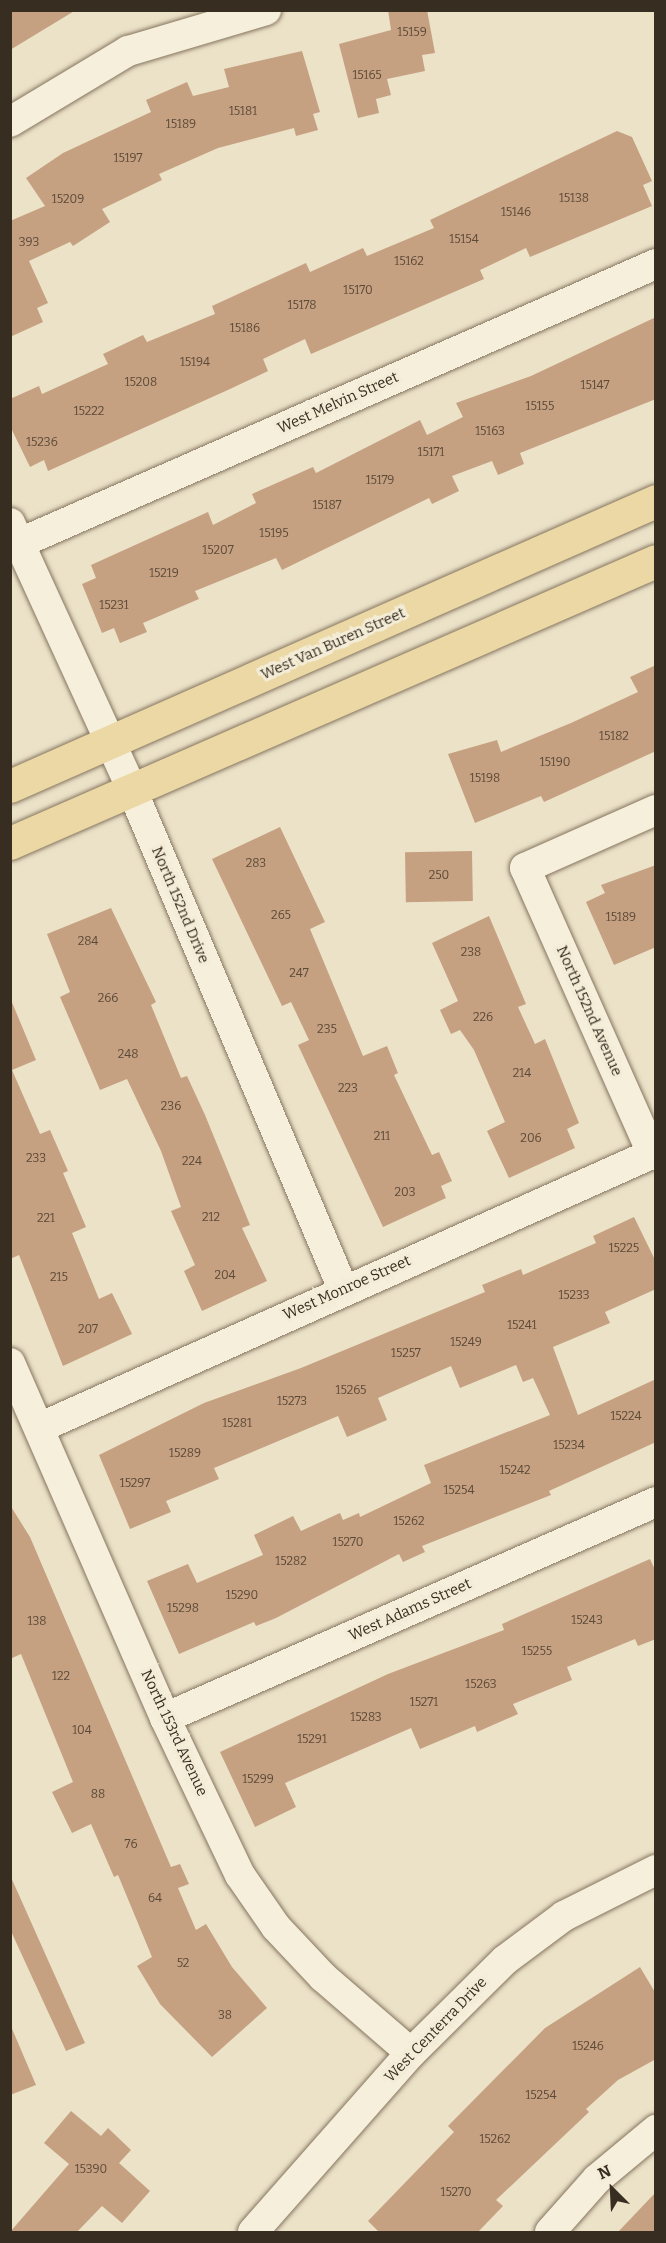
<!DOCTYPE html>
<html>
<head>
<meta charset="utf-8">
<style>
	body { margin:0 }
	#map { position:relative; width:666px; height:2243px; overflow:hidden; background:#ebe2c8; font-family:Bitter,serif }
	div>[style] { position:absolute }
	.building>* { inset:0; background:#c6a181; transform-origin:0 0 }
	.roads { filter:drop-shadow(0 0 2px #86755f) drop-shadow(0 0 2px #86755f) }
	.minor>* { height:30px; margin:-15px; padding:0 15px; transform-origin:15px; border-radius:15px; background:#f6efdb }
	.major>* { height:33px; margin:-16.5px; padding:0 16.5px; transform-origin:16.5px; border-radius:16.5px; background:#ebd8a4 }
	span { translate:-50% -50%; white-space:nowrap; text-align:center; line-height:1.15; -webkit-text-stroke:6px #f3ecd7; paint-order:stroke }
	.number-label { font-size:12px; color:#5c4a39 }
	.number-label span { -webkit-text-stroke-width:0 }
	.street-label { font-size:15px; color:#382d21 }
	.frame { position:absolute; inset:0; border:12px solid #382d21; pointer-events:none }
	.north { position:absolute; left:582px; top:2159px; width:60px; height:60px; -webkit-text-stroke:4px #f3ecd7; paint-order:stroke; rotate:336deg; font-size:16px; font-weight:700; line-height:24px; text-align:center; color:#382d21 }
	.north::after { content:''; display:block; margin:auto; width:21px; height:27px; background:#382d21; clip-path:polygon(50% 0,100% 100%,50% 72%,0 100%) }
</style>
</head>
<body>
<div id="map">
	<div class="building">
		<div style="clip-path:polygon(10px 10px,76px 10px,10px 50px)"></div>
		<div style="clip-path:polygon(388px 10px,427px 10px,435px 53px,422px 55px,425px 71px,387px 79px,391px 95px,376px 99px,379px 113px,358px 118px,339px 44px,391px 30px)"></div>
		<div style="clip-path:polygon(302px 51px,320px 112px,313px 114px,318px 130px,296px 136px,294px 128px,218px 148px,159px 174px,162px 180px,102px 209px,110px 222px,73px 246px,70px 242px,29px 261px,48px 303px,37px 308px,43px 322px,10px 337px,10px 221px,45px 206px,26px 178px,63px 153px,151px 112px,146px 100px,187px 82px,193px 96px,229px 87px,224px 69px)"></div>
		<div style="clip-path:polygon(617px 131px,632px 137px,652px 181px,643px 185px,652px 206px,530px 257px,526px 248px,480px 270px,484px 279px,311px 354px,305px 339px,263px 359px,268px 371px,230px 389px,48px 471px,44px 460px,30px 467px,10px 426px,10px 399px,39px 386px,42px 394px,108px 364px,103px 354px,143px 335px,147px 342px,215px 314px,212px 306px,306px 263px,310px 272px,363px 248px,367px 256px,434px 228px,430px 220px)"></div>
		<div style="clip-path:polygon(656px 317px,656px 399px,520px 453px,524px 464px,498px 475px,492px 461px,452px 476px,459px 491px,432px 504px,429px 498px,282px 570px,276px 558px,195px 591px,199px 599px,143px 623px,147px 632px,120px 643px,114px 628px,102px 633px,82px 584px,96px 578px,91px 565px,208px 512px,213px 525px,256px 503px,252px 494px,313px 467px,316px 473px,420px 420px,427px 435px,463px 417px,456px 403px,531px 376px)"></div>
		<div style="clip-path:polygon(656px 665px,656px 751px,544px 802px,541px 796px,475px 823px,448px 754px,497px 740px,501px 752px,571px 723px,638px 692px,630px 677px)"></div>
		<div style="clip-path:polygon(280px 827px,325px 922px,310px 929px,363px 1056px,387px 1046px,398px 1073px,394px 1075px,432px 1155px,439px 1152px,452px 1181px,441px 1186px,446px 1198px,383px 1227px,298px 1045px,309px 1040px,291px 1002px,282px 1006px,212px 859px)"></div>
		<div style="left:472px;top:851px;width:50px;height:67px;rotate:89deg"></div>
		<div style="clip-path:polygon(656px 865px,656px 947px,614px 965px,586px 902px,605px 893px,601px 885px)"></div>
		<div style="clip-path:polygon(111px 908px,156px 1002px,151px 1005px,181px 1078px,187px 1076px,205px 1115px,250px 1225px,242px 1228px,267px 1281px,202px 1311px,184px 1271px,195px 1265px,171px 1211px,181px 1207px,161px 1151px,127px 1079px,100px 1090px,60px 997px,70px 992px,47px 934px)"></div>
		<div style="clip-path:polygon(489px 916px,526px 1004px,518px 1007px,535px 1044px,545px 1039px,579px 1123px,567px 1129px,575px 1148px,509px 1178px,487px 1131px,505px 1122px,474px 1050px,460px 1030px,451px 1034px,440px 1010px,458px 1001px,432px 943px)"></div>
		<div style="clip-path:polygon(11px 1000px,36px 1060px,12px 1070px,40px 1134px,50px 1130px,68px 1171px,63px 1173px,86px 1227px,72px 1233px,99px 1299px,112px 1293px,132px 1334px,63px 1366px,19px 1255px,10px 1259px)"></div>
		<div style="clip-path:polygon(634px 1217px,656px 1262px,656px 1289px,605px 1312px,610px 1323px,553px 1347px,578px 1415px,656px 1379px,656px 1442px,549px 1491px,551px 1495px,422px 1546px,425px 1552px,403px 1562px,399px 1554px,276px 1618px,256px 1626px,254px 1622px,179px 1654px,147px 1581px,188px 1564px,197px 1583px,263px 1555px,254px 1535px,293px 1516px,301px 1531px,340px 1513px,343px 1520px,359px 1513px,360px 1517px,431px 1483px,424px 1465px,550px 1415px,533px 1378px,523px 1382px,516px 1365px,460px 1388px,451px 1366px,378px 1398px,387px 1420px,347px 1437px,338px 1416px,214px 1468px,219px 1479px,166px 1501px,171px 1512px,130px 1529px,99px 1455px,204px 1403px,301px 1368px,485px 1292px,482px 1285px,521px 1269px,523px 1275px,596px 1243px,593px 1236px)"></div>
		<div style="clip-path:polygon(10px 1505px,30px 1537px,171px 1867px,180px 1864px,189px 1884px,178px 1888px,196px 1930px,206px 1924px,232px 1967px,267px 2008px,212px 2057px,160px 2004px,137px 1966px,152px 1957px,118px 1875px,114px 1877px,91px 1824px,72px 1833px,52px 1792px,73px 1782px,21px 1654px,10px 1659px)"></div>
		<div style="clip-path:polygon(650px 1559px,656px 1572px,656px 1639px,638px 1646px,635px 1639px,567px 1667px,572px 1680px,513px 1704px,518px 1714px,477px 1732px,475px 1726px,420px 1749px,411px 1728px,285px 1783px,296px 1807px,255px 1827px,220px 1752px,388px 1674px,504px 1630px,502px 1624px)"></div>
		<div style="clip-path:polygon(10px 1875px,85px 2043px,66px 2051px,10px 1929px)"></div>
		<div style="clip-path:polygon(640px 1967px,656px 1994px,656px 2059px,618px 2080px,586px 2109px,589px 2112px,496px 2200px,503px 2206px,478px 2232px,379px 2232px,368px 2221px,454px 2132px,448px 2126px,545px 2028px)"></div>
		<div style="clip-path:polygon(10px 2024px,36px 2085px,10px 2095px)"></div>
		<div style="clip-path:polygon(71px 2111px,101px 2136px,108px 2128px,131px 2150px,119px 2163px,150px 2191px,122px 2223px,102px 2206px,77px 2232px,10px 2232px,69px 2164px,44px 2143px)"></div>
		<div style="clip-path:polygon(656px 2192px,656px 2232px,618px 2232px)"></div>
	</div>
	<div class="roads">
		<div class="minor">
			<div style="left:10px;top:122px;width:138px;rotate:-31deg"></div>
			<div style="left:128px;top:51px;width:144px;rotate:-16.5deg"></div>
			<div style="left:10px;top:523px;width:294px;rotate:65.4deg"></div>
			<div style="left:132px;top:790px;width:542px;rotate:67.08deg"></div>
			<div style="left:20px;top:543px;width:695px;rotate:-23.69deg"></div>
			<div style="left:652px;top:1153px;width:312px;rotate:-114deg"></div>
			<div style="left:525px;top:868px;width:143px;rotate:-23.9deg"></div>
			<div style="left:10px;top:1363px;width:387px;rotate:66.4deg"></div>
			<div style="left:165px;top:1718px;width:174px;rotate:64.5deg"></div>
			<div style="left:240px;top:1875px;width:63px;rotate:55.3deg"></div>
			<div style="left:276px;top:1927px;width:69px;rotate:46.8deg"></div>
			<div style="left:323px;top:1977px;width:116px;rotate:40.8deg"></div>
			<div style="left:39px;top:1428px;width:676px;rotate:-24.1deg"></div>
			<div style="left:165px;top:1718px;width:536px;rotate:-23.75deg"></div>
			<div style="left:253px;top:2232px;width:239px;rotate:-48.6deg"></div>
			<div style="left:411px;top:2053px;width:132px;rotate:-44.7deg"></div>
			<div style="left:505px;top:1960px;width:74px;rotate:-36.7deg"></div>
			<div style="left:564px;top:1916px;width:103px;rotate:-26.6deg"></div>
			<div style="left:550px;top:2232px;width:71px;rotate:-48.4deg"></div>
			<div style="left:597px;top:2179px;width:77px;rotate:-39.7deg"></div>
		</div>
		<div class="major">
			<div style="left:10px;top:786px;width:706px;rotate:-23.81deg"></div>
			<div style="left:10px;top:843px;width:705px;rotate:-23.58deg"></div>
		</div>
	</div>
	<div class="number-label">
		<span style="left:412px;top:33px">15159</span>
		<span style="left:367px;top:76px">15165</span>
		<span style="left:243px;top:112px">15181</span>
		<span style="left:181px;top:125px">15189</span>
		<span style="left:128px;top:159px">15197</span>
		<span style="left:574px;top:199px">15138</span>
		<span style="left:68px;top:200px">15209</span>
		<span style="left:516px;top:213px">15146</span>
		<span style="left:464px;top:240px">15154</span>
		<span style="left:29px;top:243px">393</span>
		<span style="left:409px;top:262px">15162</span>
		<span style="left:358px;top:291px">15170</span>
		<span style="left:302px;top:306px">15178</span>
		<span style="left:245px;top:329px">15186</span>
		<span style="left:195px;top:363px">15194</span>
		<span style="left:141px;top:383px">15208</span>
		<span style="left:595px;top:386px">15147</span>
		<span style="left:540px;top:407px">15155</span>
		<span style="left:89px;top:412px">15222</span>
		<span style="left:490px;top:432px">15163</span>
		<span style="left:42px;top:443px">15236</span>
		<span style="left:431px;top:453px">15171</span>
		<span style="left:380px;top:481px">15179</span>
		<span style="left:327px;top:506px">15187</span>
		<span style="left:274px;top:534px">15195</span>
		<span style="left:218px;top:551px">15207</span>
		<span style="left:164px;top:574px">15219</span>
		<span style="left:114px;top:606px">15231</span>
		<span style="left:614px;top:737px">15182</span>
		<span style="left:555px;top:763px">15190</span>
		<span style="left:485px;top:779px">15198</span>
		<span style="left:256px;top:864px">283</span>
		<span style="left:439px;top:876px">250</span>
		<span style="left:281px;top:916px">265</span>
		<span style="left:621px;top:918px">15189</span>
		<span style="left:88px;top:942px">284</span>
		<span style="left:471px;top:953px">238</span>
		<span style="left:299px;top:974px">247</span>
		<span style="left:108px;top:999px">266</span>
		<span style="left:483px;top:1018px">226</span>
		<span style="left:327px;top:1030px">235</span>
		<span style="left:128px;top:1055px">248</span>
		<span style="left:522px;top:1074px">214</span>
		<span style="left:348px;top:1089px">223</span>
		<span style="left:171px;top:1107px">236</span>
		<span style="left:382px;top:1137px">211</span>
		<span style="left:531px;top:1139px">206</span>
		<span style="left:36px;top:1159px">233</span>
		<span style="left:192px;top:1162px">224</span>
		<span style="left:405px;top:1193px">203</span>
		<span style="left:211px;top:1218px">212</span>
		<span style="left:46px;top:1219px">221</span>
		<span style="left:624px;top:1249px">15225</span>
		<span style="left:225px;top:1276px">204</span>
		<span style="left:59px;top:1278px">215</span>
		<span style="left:574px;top:1296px">15233</span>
		<span style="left:522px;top:1326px">15241</span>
		<span style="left:88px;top:1330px">207</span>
		<span style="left:466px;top:1343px">15249</span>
		<span style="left:406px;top:1354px">15257</span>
		<span style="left:351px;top:1391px">15265</span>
		<span style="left:292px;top:1402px">15273</span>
		<span style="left:626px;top:1417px">15224</span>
		<span style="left:237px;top:1424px">15281</span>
		<span style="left:569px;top:1446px">15234</span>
		<span style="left:185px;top:1454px">15289</span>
		<span style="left:515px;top:1471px">15242</span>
		<span style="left:135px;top:1484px">15297</span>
		<span style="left:459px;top:1491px">15254</span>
		<span style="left:409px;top:1522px">15262</span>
		<span style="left:348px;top:1543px">15270</span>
		<span style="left:291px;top:1562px">15282</span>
		<span style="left:242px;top:1596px">15290</span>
		<span style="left:183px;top:1609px">15298</span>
		<span style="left:587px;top:1621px">15243</span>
		<span style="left:37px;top:1622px">138</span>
		<span style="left:537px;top:1652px">15255</span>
		<span style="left:61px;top:1677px">122</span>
		<span style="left:481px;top:1685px">15263</span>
		<span style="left:424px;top:1703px">15271</span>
		<span style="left:366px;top:1718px">15283</span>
		<span style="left:82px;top:1731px">104</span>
		<span style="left:312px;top:1740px">15291</span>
		<span style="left:258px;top:1780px">15299</span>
		<span style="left:98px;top:1795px">88</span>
		<span style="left:131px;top:1845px">76</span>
		<span style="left:155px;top:1899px">64</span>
		<span style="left:183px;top:1964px">52</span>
		<span style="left:225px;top:2016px">38</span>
		<span style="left:588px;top:2047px">15246</span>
		<span style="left:541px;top:2096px">15254</span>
		<span style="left:495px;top:2140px">15262</span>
		<span style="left:91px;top:2170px">15390</span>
		<span style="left:456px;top:2193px">15270</span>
	</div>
	<div class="street-label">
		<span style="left:338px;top:403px;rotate:-24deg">West Melvin Street</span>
		<span style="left:333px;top:644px;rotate:-24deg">West Van Buren Street</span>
		<span style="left:180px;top:905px;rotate:67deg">North 152nd Drive</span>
		<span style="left:589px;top:1011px;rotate:66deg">North 152nd Avenue</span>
		<span style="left:347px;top:1288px;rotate:-24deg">West Monroe Street</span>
		<span style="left:410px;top:1610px;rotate:-24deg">West Adams Street</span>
		<span style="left:174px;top:1733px;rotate:65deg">North 153rd Avenue</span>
		<span style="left:436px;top:2030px;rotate:-46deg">West Centerra Drive</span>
	</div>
	<div class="frame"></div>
	<div class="north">N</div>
</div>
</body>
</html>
